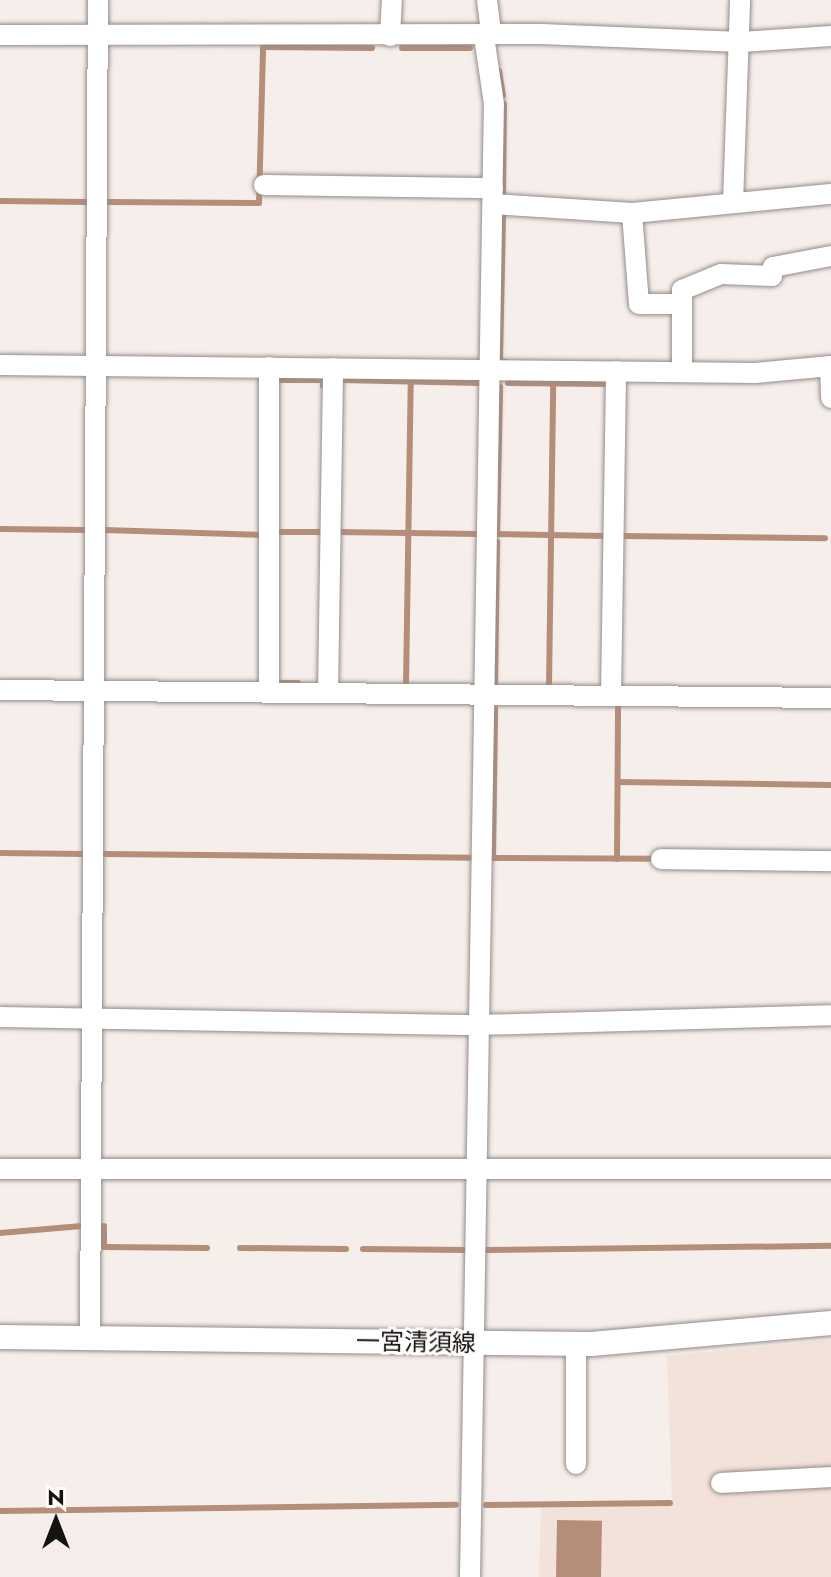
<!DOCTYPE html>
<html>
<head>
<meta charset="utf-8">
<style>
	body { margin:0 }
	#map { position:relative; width:831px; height:1577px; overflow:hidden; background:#f6eeea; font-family:Jost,"Noto Sans JP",sans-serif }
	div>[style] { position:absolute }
	.built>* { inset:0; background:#f3e2da }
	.water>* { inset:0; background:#b58e7a; transform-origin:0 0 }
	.stream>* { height:6px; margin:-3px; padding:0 3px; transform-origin:3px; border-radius:3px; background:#b58e7a }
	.roads { filter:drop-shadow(0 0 2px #948c89) drop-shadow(0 0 2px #948c89) }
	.minor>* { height:20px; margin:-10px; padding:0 10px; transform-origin:10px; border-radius:10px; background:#fff }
	.major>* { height:24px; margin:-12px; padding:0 12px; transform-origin:12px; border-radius:12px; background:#fff }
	span { translate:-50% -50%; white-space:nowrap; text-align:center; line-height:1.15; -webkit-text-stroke:6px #fefdfc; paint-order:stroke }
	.street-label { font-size:24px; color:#151311 }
	.north { position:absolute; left:16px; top:1481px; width:80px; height:80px; -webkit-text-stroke:6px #fefdfc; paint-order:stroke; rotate:0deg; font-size:22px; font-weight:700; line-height:32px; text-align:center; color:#151311 }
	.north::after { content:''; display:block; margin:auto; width:28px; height:36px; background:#151311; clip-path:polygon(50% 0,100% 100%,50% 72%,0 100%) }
</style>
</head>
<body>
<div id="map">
	<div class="built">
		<div style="clip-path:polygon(831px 1340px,831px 1577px,539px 1577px,541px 1506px,672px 1504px,667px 1356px)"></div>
	</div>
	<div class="water">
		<div style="left:557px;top:1520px;width:45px;height:57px;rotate:1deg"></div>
	</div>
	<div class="stream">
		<div style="left:402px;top:48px;width:68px"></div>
		<div style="left:499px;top:71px;width:25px;rotate:81deg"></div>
		<div style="left:503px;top:193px;width:89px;rotate:-89.4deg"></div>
		<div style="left:0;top:201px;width:88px;rotate:0.7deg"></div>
		<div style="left:107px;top:202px;width:152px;rotate:0.4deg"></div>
		<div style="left:259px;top:203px;width:156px;rotate:-88.5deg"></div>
		<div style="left:263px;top:47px;width:109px;rotate:0.5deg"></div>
		<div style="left:503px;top:216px;width:146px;rotate:91.2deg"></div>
		<div style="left:500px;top:362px;width:6px"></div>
		<div style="left:280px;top:380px;width:43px"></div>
		<div style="left:323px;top:380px;width:6px;rotate:90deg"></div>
		<div style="left:343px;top:380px;width:135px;rotate:1.3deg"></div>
		<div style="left:508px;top:383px;width:97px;rotate:0.6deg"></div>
		<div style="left:0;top:529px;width:86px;rotate:0.7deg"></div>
		<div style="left:104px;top:530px;width:160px;rotate:1.8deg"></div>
		<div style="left:277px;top:532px;width:45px"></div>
		<div style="left:338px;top:532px;width:140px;rotate:0.8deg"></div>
		<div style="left:496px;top:534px;width:109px;rotate:1.1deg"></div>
		<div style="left:497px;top:534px;width:147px;rotate:-88.8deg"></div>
		<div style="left:618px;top:536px;width:207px;rotate:0.6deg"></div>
		<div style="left:277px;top:683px;width:21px"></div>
		<div style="left:406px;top:684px;width:302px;rotate:-89.1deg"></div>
		<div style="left:495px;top:686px;width:144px;rotate:-89.2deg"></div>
		<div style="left:549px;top:686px;width:302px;rotate:-89.2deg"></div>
		<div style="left:618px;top:782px;width:212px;rotate:0.8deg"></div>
		<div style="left:0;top:853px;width:84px;rotate:0.7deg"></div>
		<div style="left:104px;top:854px;width:369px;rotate:0.6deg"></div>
		<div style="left:492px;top:858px;width:164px;rotate:0.3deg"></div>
		<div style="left:493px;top:858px;width:149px;rotate:-89.2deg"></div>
		<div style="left:617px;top:859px;width:151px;rotate:-89.6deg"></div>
		<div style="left:104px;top:1226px;width:21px;rotate:90deg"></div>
		<div style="left:104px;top:1247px;width:103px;rotate:0.6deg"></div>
		<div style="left:0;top:1233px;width:82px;rotate:-4.9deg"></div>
		<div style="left:240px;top:1248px;width:106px;rotate:0.5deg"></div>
		<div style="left:363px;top:1249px;width:104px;rotate:0.6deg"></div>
		<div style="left:487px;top:1250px;width:344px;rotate:-0.7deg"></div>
		<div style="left:486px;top:1505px;width:184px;rotate:-0.6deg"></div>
		<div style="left:0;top:1511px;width:456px;rotate:-0.8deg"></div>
	</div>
	<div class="roads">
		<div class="minor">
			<div style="left:487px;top:0;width:35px;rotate:83deg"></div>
			<div style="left:0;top:35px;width:541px;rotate:-0.11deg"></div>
			<div style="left:541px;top:34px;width:200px;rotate:2.3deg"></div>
			<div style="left:741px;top:42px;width:90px;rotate:-3.8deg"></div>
			<div style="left:390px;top:36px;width:36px;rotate:-87deg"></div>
			<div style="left:264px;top:185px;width:229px;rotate:0.8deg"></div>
			<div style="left:733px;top:203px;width:203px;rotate:-88deg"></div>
			<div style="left:493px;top:204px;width:139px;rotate:3.7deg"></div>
			<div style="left:632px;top:213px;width:200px;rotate:-5.5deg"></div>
			<div style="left:632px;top:213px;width:91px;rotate:85.6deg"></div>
			<div style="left:639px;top:304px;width:43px"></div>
			<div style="left:0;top:365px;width:755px;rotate:0.61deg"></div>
			<div style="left:755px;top:373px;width:76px;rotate:-5.3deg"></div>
			<div style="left:830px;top:366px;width:32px;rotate:88deg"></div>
			<div style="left:682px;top:372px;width:82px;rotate:-90deg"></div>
			<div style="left:682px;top:290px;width:42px;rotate:-22.3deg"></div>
			<div style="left:721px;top:274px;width:51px;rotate:2.2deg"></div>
			<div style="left:772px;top:276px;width:9px;rotate:-84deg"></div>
			<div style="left:773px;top:267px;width:59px;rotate:-10.7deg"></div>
			<div style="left:0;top:690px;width:831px;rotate:0.55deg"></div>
			<div style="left:269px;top:692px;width:325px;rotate:-90deg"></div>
			<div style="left:328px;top:693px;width:325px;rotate:-89.1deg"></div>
			<div style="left:611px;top:695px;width:324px;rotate:-89.1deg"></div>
			<div style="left:661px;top:859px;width:170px;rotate:0.7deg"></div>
			<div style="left:0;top:1017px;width:478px;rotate:1deg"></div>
			<div style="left:478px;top:1025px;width:353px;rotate:-1.6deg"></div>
			<div style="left:0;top:1169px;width:831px"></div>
			<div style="left:90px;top:1337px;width:1337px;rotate:-89.66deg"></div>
			<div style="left:576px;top:1344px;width:120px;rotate:90deg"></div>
			<div style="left:721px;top:1483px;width:110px;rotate:-3.1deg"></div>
			<div style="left:470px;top:1577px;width:1473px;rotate:-89.07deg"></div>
			<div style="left:494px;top:104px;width:69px;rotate:-98.4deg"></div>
		</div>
		<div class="major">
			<div style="left:0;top:1337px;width:591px;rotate:0.68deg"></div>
			<div style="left:591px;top:1344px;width:241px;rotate:-5deg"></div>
		</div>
	</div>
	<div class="street-label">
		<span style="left:416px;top:1342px;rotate:1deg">一宮清須線</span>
	</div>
	<div class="north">N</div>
</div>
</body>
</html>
